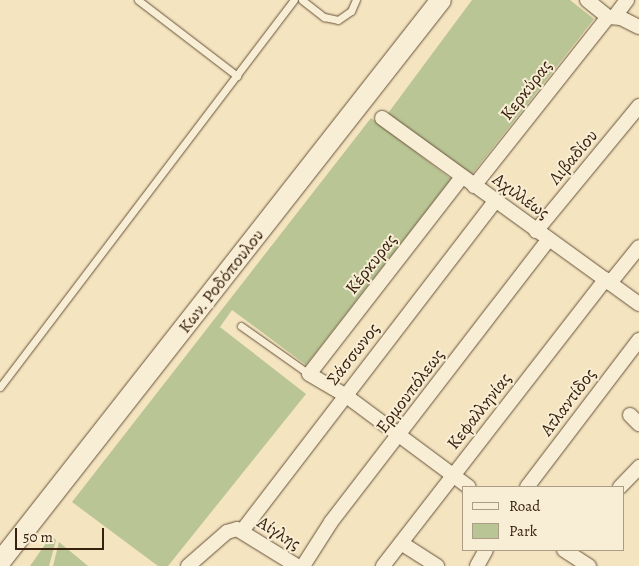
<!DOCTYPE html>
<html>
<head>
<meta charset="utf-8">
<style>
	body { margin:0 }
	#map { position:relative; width:639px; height:566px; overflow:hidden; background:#f4e4bf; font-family:Alegreya,serif }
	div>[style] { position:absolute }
	.green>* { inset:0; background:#b9c594 }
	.roads { filter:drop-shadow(0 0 1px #67523b) drop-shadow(0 0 1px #67523b) }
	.lane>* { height:7px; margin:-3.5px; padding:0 3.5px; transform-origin:3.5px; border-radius:3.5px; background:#f8edd5 }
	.street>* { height:14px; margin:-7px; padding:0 7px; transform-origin:7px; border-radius:7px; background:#f8edd5 }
	.secondary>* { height:20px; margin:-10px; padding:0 10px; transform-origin:10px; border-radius:10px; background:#f8edd5 }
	span { translate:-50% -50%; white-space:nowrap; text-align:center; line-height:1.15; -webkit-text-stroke:4px #f8edd5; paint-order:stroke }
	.street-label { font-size:18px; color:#38220f }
	.legend { position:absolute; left:462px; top:486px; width:162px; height:65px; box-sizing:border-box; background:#f8edd5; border:1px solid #ab9c86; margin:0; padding:6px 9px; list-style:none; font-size:15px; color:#38220f }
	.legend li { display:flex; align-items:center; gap:10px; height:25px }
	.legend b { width:25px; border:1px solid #ab9c86 }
	.scale { position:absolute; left:15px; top:528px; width:89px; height:22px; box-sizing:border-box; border:2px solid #38220f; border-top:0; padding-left:6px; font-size:15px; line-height:18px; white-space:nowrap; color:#38220f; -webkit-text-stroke:4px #f8edd5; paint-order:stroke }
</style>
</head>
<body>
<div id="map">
	<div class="green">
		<div style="clip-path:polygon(472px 0,570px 0,594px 19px,469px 178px,386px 116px)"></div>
		<div style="clip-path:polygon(371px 118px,451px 179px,306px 365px,232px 310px,220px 327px,306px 394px,168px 566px,158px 566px,72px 502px)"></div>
		<div style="clip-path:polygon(51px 536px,56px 540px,49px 566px,30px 566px)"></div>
		<div style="clip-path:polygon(59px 542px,88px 566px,53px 566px)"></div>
	</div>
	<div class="roads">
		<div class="lane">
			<div style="left:138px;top:0;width:125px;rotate:37.5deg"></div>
			<div style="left:302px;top:0;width:28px;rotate:38deg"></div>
			<div style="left:324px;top:17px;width:14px;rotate:12deg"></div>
			<div style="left:338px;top:20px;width:16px;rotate:-35deg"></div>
			<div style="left:351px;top:11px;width:12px;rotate:-66deg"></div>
			<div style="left:241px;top:326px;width:83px;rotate:35.2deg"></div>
			<div style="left:0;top:387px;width:486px;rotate:-52.8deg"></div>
		</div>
		<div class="street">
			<div style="left:587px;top:0;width:27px;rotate:39deg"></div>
			<div style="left:608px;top:17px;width:13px;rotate:4deg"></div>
			<div style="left:621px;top:18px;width:20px;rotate:27deg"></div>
			<div style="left:615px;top:16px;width:20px;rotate:-53deg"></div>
			<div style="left:382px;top:118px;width:317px;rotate:35.9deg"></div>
			<div style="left:462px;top:177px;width:249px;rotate:127.8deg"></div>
			<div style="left:309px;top:374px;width:42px;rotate:30.3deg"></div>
			<div style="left:345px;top:395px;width:154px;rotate:36.6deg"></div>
			<div style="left:474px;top:186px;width:216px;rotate:-51.6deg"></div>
			<div style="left:536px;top:231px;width:162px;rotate:-50.5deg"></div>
			<div style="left:610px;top:283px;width:46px;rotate:-51.1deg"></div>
			<div style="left:630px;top:415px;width:13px;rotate:45deg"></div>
			<div style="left:527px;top:487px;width:185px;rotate:-52.7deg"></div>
			<div style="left:620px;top:487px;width:28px;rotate:-46deg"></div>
			<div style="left:242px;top:531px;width:416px;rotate:-52.5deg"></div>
			<div style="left:401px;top:543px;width:43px;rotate:32.6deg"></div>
			<div style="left:564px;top:550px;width:30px;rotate:33deg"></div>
			<div style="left:188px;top:566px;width:52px;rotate:-41.1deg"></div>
			<div style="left:227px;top:532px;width:10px;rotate:-17deg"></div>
			<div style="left:237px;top:529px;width:70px;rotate:31.7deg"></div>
			<div style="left:303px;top:566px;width:52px;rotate:-57.5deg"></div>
			<div style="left:331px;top:522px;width:357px;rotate:-52.4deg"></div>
			<div style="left:383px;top:566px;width:363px;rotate:-52.2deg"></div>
			<div style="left:477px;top:566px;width:18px;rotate:-61deg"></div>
		</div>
		<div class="secondary">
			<div style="left:0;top:562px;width:714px;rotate:-51.88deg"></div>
		</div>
	</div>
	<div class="street-label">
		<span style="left:526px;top:90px;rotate:-52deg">Κερκύρας</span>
		<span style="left:573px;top:157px;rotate:-50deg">Λιβαδίου</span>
		<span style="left:521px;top:196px;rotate:36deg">Αχιλλέως</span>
		<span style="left:371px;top:264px;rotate:-52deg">Κέρκυρας</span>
		<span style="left:221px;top:281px;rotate:-52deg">Κων. Ροδόπουλου</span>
		<span style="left:353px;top:354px;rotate:-52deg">Σάσσωνος</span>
		<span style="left:410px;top:391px;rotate:-53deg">Ερμουπόλεως</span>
		<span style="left:568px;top:402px;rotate:-53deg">Ατλαντίδος</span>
		<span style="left:479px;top:411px;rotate:-52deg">Κεφαλληνίας</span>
		<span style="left:279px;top:533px;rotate:32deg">Αίγλης</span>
	</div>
	<ul class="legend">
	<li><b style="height:6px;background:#f8edd5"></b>Road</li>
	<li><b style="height:14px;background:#b9c594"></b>Park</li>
	</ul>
	<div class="scale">50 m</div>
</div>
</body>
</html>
